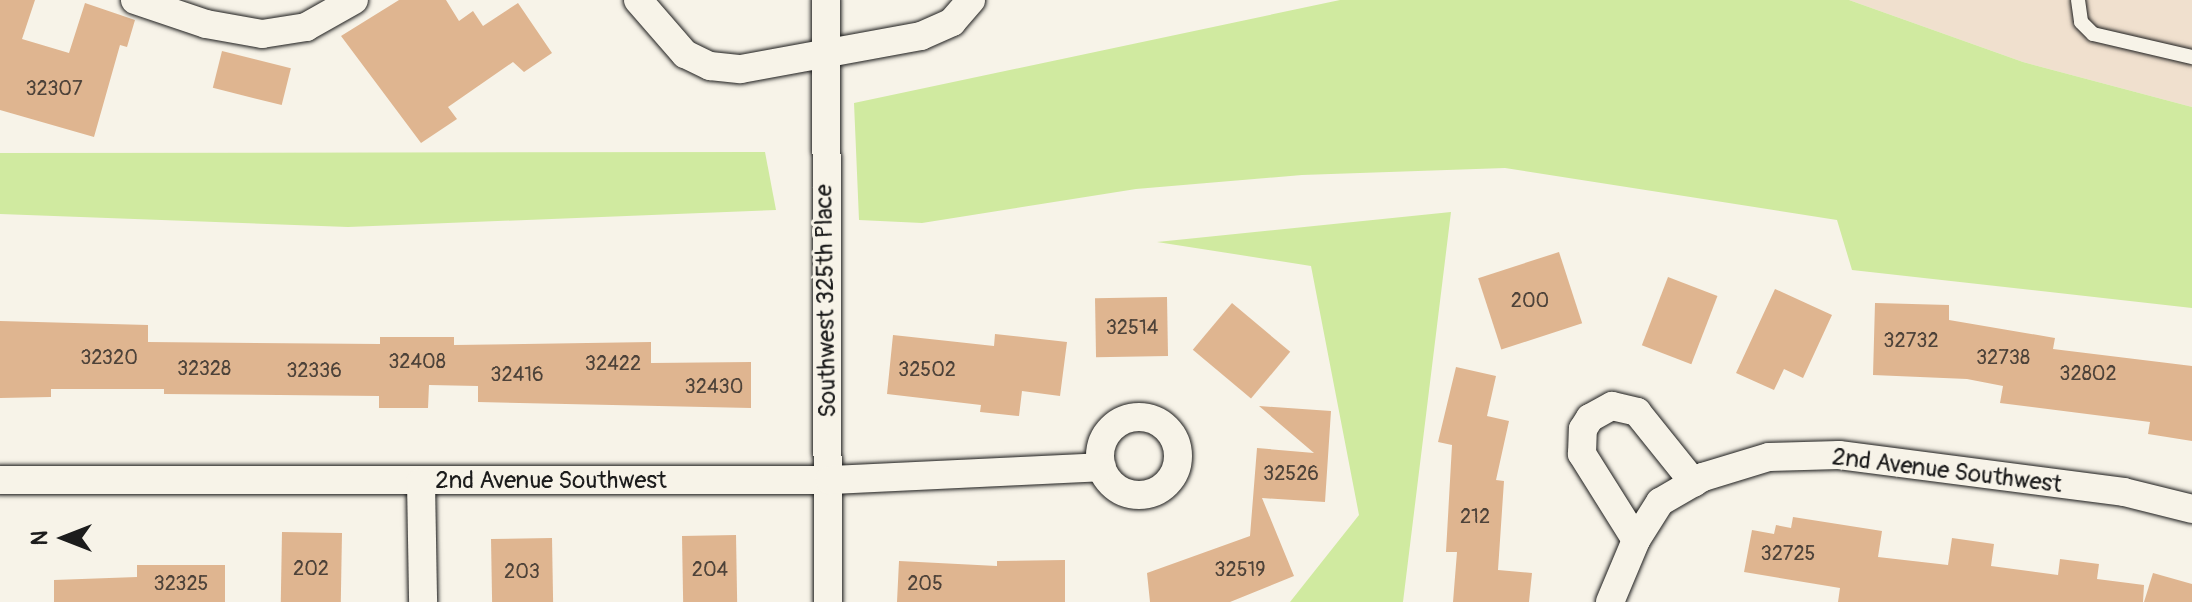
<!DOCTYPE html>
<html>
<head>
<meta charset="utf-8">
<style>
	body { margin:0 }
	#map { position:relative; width:2192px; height:602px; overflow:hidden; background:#f7f3e8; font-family:Pangolin,sans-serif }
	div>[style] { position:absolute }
	.built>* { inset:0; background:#f0e0ce }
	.green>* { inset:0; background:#d0eaa0 }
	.building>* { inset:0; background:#dfb590; transform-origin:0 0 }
	.roads { filter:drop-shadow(0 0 2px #1c1c1c) drop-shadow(0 0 2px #1c1c1c) }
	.lane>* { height:14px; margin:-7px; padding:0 7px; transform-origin:7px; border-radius:7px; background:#f7f3e8 }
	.street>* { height:28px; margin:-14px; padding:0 14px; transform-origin:14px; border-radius:14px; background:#f7f3e8 }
	.street>.ring { margin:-14px; padding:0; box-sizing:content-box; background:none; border:28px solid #f7f3e8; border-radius:50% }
	span { translate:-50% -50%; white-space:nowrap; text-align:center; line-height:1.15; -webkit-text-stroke:6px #f7f3e8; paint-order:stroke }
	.number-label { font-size:20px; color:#4d4239 }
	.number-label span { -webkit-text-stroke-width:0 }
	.street-label { font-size:24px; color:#1c1c1c }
	.north { position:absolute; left:24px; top:498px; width:80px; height:80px; -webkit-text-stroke:6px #f7f3e8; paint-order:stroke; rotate:270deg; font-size:22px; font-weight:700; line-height:32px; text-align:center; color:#1c1c1c }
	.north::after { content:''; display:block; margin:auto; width:28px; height:36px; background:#1c1c1c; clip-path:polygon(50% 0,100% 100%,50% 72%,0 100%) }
</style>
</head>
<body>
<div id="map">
	<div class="built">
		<div style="clip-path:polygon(1849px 0,2192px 0,2192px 107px,2023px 62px)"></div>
	</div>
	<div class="green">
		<div style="clip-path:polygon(1340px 0,1849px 0,2023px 62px,2192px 107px,2192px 308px,1852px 270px,1837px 220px,1505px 168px,1302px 175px,1136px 189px,922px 223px,859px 220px,854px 103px)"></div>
		<div style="clip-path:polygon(765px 152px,776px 210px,348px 227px,0 214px,0 153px)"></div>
		<div style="clip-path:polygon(1451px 212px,1403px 602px,1290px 602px,1359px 515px,1311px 266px,1157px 242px)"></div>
	</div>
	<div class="building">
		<div style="clip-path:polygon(0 0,35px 0,22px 39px,69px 53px,85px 3px,135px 20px,127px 47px,120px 45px,94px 137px,0 110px)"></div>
		<div style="clip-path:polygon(399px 0,446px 0,459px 21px,473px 11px,483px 26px,518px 3px,552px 53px,524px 72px,513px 62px,448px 107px,457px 119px,421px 143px,341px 36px)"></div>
		<div style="left:222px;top:51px;width:71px;height:38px;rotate:14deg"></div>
		<div style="left:1559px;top:252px;width:75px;height:85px;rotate:72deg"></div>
		<div style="left:1668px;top:277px;width:53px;height:73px;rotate:21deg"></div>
		<div style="clip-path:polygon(1775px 289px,1832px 315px,1803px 378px,1784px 369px,1774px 390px,1736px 373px)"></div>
		<div style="left:1167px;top:297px;width:59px;height:72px;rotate:89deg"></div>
		<div style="left:1232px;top:303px;width:76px;height:61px;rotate:40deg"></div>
		<div style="clip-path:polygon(1875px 303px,1949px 305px,1949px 320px,2055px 338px,2053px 349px,2192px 366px,2192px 441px,2148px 434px,2150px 422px,2000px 403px,2003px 386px,1967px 379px,1873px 375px)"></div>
		<div style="clip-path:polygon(0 321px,148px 325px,148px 342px,380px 344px,380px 337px,454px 337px,454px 345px,651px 342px,651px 363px,751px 362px,751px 408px,478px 402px,478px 386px,429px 385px,428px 408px,379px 408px,379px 396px,164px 394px,164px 389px,51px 389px,51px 397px,0 398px)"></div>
		<div style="clip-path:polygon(995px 334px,1067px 342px,1060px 396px,1022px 391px,1019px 416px,980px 412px,981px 405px,887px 394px,893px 335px,994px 346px)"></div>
		<div style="clip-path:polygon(1456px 367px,1496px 376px,1487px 416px,1509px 421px,1496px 480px,1504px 481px,1498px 570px,1532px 573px,1529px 602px,1453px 602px,1457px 552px,1446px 552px,1452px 445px,1438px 442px)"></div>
		<div style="clip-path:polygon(1259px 406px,1331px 411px,1325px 502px,1262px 498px,1294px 576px,1230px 602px,1150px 602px,1147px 573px,1250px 536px,1257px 448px,1314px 453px)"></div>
		<div style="clip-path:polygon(1793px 517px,1882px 531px,1878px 557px,1948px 565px,1952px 538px,1994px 544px,1991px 566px,2058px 575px,2060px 559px,2099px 564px,2097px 579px,2144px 585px,2143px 602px,1838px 602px,1840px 588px,1744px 572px,1752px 530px,1774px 534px,1776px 525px,1791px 528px)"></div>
		<div style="left:282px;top:532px;width:60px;height:70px;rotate:1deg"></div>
		<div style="left:736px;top:535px;width:67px;height:54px;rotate:89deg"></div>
		<div style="left:552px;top:538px;width:64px;height:61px;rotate:89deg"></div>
		<div style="clip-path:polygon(1065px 560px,1065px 602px,897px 602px,899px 561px,997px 566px,997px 561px)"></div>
		<div style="clip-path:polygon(137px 565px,225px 565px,225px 602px,54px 602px,54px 580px,137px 577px)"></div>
		<div style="clip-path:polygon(2153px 573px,2192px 584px,2192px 602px,2144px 602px)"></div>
	</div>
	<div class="roads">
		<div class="lane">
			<div style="left:2078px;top:0;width:22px;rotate:82deg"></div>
			<div style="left:2081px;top:22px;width:17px;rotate:45deg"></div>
			<div style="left:2093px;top:34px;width:102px;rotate:13.1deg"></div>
		</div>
		<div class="street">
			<div style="left:135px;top:0;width:75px;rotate:18.7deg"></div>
			<div style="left:206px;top:24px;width:57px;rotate:10.1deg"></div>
			<div style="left:262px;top:34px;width:45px;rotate:-9deg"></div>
			<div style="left:306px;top:27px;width:55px;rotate:-29.4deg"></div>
			<div style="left:638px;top:0;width:72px;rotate:49deg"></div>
			<div style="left:685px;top:54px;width:28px;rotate:26deg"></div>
			<div style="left:710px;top:66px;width:31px;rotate:6deg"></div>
			<div style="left:741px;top:69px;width:183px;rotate:-10.4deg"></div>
			<div style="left:921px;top:36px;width:34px;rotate:-24deg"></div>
			<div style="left:952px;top:22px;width:29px;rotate:-49deg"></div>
			<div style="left:826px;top:0;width:602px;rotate:89.81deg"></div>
			<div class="ring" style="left:1100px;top:417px;width:50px;height:50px"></div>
			<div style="left:0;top:480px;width:830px"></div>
			<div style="left:830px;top:480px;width:272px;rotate:-2.7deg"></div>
			<div style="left:421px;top:482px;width:120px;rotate:89deg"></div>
			<div style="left:1636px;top:540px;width:102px;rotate:-122.1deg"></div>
			<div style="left:1582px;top:454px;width:25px;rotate:-88deg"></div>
			<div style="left:1583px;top:429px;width:13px;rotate:-58deg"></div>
			<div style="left:1590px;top:418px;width:25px;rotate:-29deg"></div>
			<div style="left:1612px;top:406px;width:26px;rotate:13deg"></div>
			<div style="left:1637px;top:412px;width:91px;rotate:51.2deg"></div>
			<div style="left:1610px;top:602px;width:67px;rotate:-67.2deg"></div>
			<div style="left:1636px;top:540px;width:45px;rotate:-57.7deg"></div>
			<div style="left:1660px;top:502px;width:50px;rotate:-30.2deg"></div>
			<div style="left:1703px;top:477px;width:69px;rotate:-16.9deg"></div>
			<div style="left:1769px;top:457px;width:70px;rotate:-1.6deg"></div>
			<div style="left:1839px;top:455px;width:287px;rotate:7.4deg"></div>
			<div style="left:2124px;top:492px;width:70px;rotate:14deg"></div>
		</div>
	</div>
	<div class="number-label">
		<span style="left:54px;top:88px">32307</span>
		<span style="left:1530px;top:300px">200</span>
		<span style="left:1132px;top:327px">32514</span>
		<span style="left:1911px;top:340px">32732</span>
		<span style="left:109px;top:357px">32320</span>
		<span style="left:2003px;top:357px">32738</span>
		<span style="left:417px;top:361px">32408</span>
		<span style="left:613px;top:363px">32422</span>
		<span style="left:204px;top:368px">32328</span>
		<span style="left:927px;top:369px">32502</span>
		<span style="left:314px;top:370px">32336</span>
		<span style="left:2088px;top:373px">32802</span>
		<span style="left:517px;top:374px">32416</span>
		<span style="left:714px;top:386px">32430</span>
		<span style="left:1291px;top:473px">32526</span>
		<span style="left:1475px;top:516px">212</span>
		<span style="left:1788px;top:553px">32725</span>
		<span style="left:311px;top:568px">202</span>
		<span style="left:710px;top:569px">204</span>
		<span style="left:1240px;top:569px">32519</span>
		<span style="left:522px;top:571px">203</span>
		<span style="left:181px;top:583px">32325</span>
		<span style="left:925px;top:583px">205</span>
	</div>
	<div class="street-label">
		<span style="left:826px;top:301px;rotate:-91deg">Southwest 325th Place</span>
		<span style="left:1947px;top:471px;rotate:7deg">2nd Avenue Southwest</span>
		<span style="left:551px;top:481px">2nd Avenue Southwest</span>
	</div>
	<div class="north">N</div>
</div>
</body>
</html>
